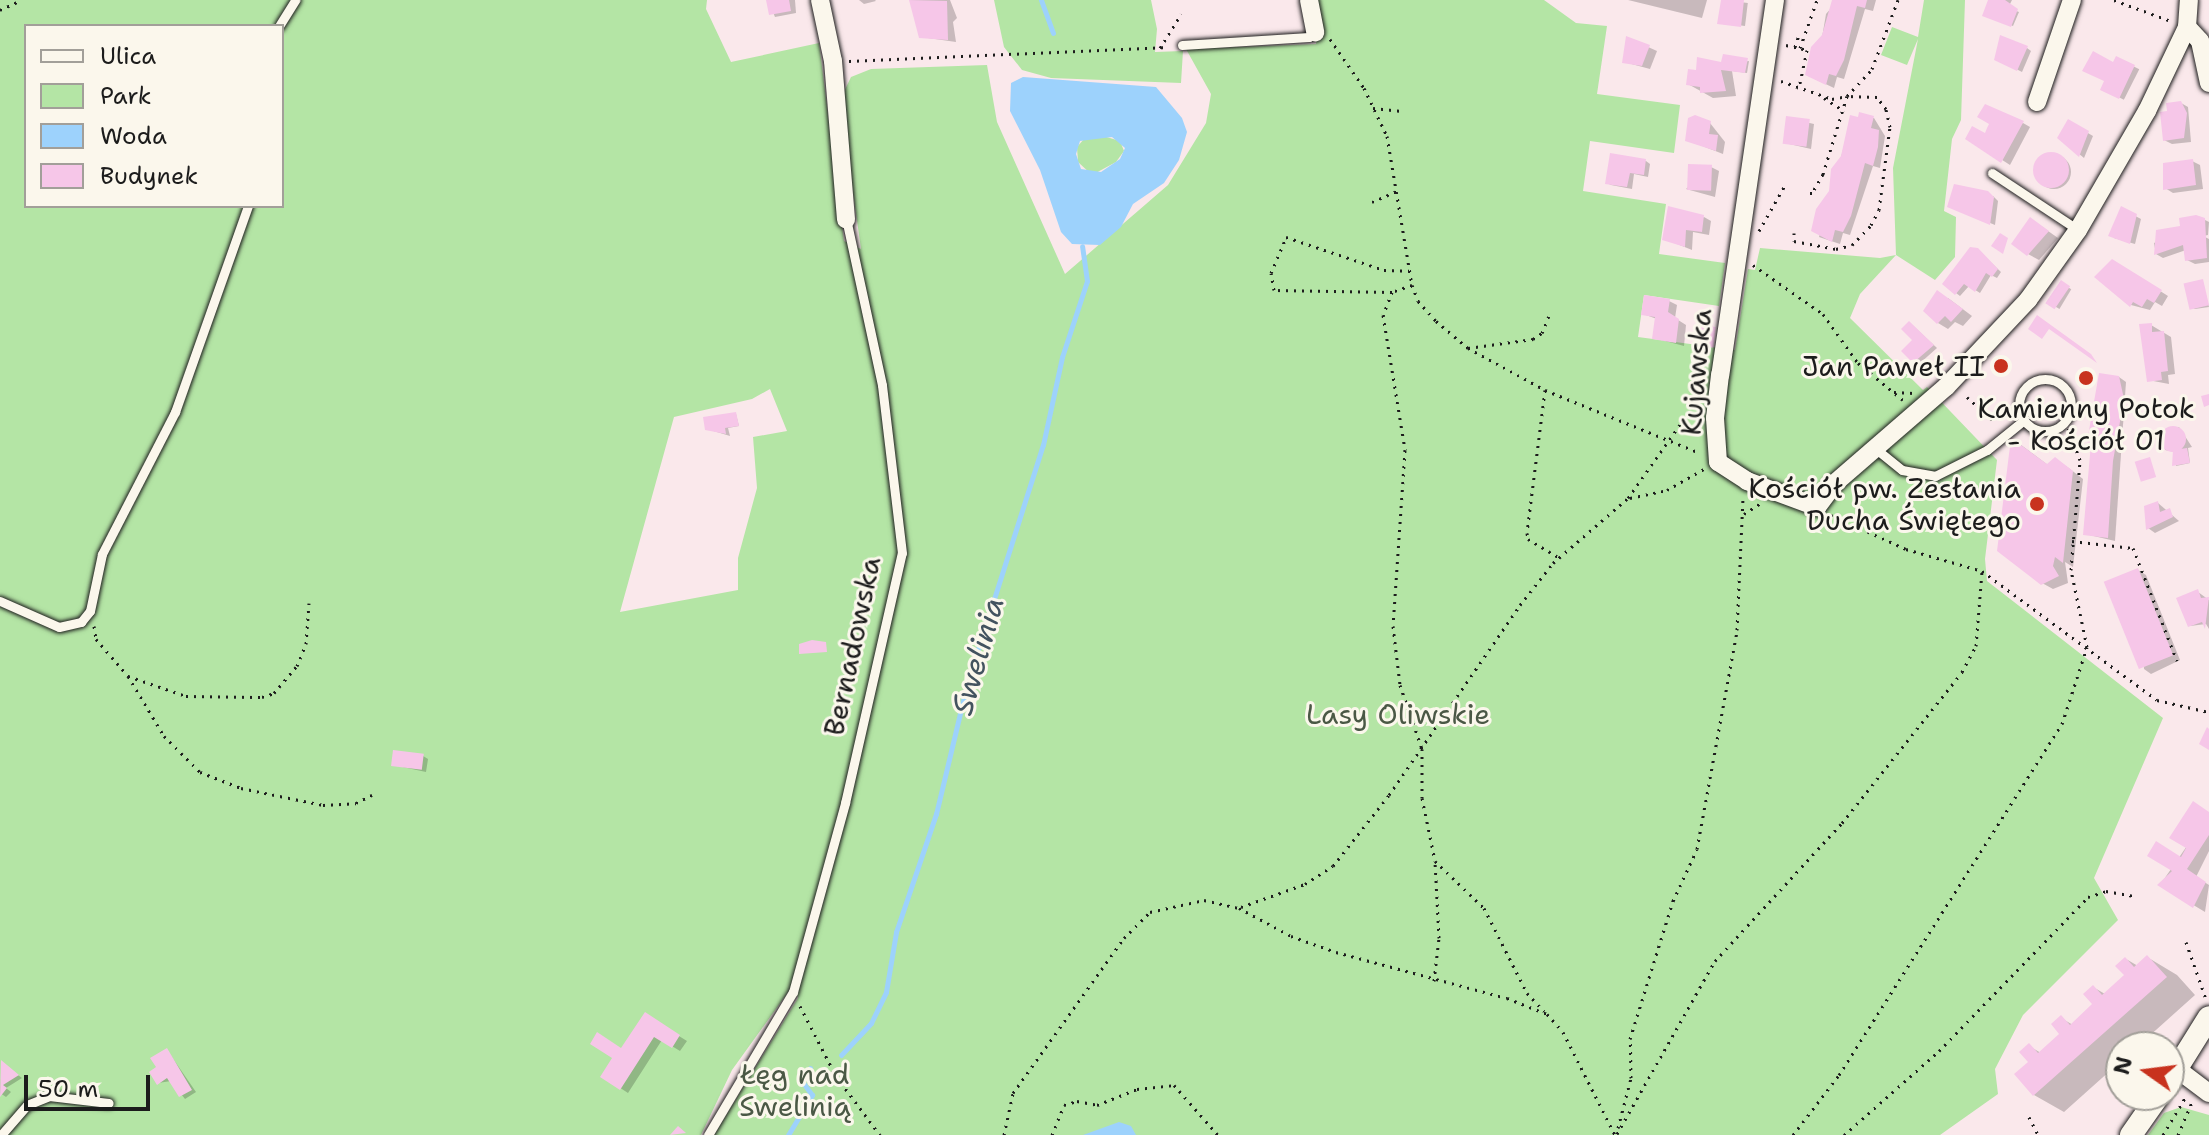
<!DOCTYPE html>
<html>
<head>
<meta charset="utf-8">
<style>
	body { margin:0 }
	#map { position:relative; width:2209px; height:1135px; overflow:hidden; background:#fae8eb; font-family:"Shantell Sans",sans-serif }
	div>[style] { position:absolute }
	.green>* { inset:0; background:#b4e5a5 }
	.water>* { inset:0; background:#9dd2fc }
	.shadow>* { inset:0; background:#0003; transform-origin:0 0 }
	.round { border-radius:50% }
	.stream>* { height:5px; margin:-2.5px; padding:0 2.5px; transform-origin:2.5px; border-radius:2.5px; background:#9dd2fc }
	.building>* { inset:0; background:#f6c6e8; transform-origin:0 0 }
	.path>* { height:3px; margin-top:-1.5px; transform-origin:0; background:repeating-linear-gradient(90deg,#1c1c1c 0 2px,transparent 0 8px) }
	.roads { filter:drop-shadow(0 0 2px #1c1c1c) drop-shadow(0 0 2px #1c1c1c) }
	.service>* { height:9px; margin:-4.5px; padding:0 4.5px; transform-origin:4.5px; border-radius:4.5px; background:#fbf7ec }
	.service>.ring { margin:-4.5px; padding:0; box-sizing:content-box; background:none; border:9px solid #fbf7ec; border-radius:50% }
	.minor>* { height:18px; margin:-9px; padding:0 9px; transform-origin:9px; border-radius:9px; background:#fbf7ec }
	.tertiary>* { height:22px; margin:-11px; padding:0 11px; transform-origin:11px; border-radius:11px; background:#fbf7ec }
	.dots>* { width:22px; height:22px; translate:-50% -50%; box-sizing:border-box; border:4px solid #fbf7ec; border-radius:50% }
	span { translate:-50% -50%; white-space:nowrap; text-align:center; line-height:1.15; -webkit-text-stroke:6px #fbf7ec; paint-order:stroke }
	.poi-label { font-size:28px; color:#1c1c1c }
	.right { translate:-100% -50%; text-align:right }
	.street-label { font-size:28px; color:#1c1c1c }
	.park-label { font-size:28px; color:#4a5845 }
	.water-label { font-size:30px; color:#43535f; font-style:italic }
	.legend { position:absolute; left:24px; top:24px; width:260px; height:184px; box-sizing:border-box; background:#fbf7ec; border:2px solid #a29f99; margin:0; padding:10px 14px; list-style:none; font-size:24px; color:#1c1c1c }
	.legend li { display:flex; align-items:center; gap:16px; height:40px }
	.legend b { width:40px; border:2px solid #a29f99 }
	.north { position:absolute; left:2105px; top:1031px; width:80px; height:80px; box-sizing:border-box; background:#fbf7ec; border:2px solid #a29f99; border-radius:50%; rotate:284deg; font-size:22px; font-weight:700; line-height:32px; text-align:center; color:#1c1c1c }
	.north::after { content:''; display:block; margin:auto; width:28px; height:36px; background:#c8321e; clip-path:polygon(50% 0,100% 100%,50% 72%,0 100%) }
	.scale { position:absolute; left:24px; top:1075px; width:126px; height:36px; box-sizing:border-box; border:4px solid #1c1c1c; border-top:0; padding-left:10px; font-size:24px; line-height:28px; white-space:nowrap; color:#1c1c1c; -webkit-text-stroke:6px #fbf7ec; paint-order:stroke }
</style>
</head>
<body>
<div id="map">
	<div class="green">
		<div style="clip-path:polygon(evenodd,0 0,707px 0,706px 9px,731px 62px,819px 43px,844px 241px,861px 249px,840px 100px,851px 77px,871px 69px,987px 65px,997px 122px,1065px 274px,1168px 185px,1206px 123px,1211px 94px,1186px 49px,1316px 44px,1314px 0,1544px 0,1576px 23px,1607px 26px,1597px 94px,1680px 105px,1674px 153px,1590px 141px,1583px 191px,1666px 204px,1659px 254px,1725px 263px,1719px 306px,1644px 295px,1638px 337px,1735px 350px,1748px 269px,1755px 270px,1760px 248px,1880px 258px,1896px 255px,1893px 168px,1918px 39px,1907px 65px,1881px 55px,1892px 27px,1918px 37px,1924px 0,1965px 0,1961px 120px,1952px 139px,1944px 211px,1956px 217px,1955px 257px,1935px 280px,1896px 255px,1860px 294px,1850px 318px,1923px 390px,1927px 387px,1997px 460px,1985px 559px,1987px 581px,2163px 718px,2094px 878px,2118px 920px,2023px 1015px,1995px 1069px,1998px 1094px,1940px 1135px,714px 1135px,798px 998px,794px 984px,732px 1070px,701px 1135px,0 1135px,0 0,26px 26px,282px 26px,282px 206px,26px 206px,26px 26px,0 0,770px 389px,787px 431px,753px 437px,757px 488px,738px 558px,738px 590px,620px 612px,674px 417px,752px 399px,770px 389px)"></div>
		<div style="clip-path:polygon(994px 0,1151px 0,1157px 29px,1155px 52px,1183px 51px,1181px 83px,1051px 78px,1022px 70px,1004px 47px)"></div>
		<div style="clip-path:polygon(1103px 136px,1120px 141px,1124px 151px,1116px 162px,1092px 175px,1078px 162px,1077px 147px,1084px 139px)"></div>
		<div style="clip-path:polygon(2181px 1107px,2209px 1115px,2209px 1135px,2148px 1135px,2164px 1113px)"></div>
	</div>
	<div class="water">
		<div style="clip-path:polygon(evenodd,1023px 77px,1156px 87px,1182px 118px,1187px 132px,1179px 160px,1164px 183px,1133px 204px,1121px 227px,1100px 245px,1072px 244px,1061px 232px,1040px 170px,1010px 111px,1011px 83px,1023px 77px,1112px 137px,1125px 148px,1120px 159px,1101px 172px,1081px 169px,1076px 154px,1080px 141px,1112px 137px)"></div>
		<div style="clip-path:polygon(1119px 1122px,1131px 1126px,1136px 1135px,1083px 1135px)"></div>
	</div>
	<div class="shadow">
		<div style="clip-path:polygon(768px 0,795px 0,796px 13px,775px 17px)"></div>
		<div style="clip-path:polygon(859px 0,875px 0,876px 1px,864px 4px)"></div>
		<div style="clip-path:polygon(910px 0,950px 0,957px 18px,953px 22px,956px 42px,921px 37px)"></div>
		<div style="clip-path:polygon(1628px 0,1707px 0,1702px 18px)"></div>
		<div style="left:1723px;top:0;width:25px;height:23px;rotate:7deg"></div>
		<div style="clip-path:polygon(1876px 0,1873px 11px,1865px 9px,1844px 79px,1837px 77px,1834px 88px,1815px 79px,1826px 14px,1838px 0)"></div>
		<div style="clip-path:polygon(1990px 0,2012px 0,2008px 8px,2019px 12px,2013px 26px,1985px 15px)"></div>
		<div style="clip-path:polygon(1628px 38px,1657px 51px,1650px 69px,1624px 62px)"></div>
		<div style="clip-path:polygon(2027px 48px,2031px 51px,2022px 72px,1997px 59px)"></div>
		<div style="left:2117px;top:58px;width:25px;height:34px;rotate:27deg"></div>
		<div style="clip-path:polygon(1749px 61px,1747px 73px,1732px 71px,1736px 96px,1713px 98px,1688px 84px,1724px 64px)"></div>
		<div style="clip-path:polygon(2181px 103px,2188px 107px,2191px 142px,2172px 144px,2164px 140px,2169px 113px)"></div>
		<div style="clip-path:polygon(1852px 117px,1874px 118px,1885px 136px,1880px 168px,1873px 166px,1850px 235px,1843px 233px,1840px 244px,1819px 237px)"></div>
		<div style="clip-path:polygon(1788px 118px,1814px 124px,1811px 149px,1785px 143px)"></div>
		<div style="clip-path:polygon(2069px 122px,2093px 136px,2084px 158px,2060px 138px)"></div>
		<div style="clip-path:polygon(1710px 123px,1725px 142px,1723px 154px,1687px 140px)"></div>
		<div style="clip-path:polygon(2023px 123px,2030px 127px,2010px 165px,1968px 138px)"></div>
		<div class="round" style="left:2037px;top:155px;width:34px;height:34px"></div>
		<div style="clip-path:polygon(1611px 156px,1646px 161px,1650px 164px,1648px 177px,1634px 174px,1632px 189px,1611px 185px,1607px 183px)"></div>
		<div style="clip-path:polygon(2192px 161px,2200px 165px,2203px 189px,2173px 193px,2165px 188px)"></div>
		<div style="clip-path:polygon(1711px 167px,1719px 171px,1715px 197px,1686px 189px)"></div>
		<div style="clip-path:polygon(1993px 196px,1998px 201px,1995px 225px,1954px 208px)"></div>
		<div style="clip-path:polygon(2122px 209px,2141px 219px,2135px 244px,2114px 238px)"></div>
		<div style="clip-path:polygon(1704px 217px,1711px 221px,1709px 235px,1693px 232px,1692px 250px,1665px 239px)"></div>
		<div style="clip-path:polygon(2205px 220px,2209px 222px,2208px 235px,2203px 236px,2209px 239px,2209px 262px,2195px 264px,2187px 260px,2186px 250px,2163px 258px,2156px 254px,2154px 243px)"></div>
		<div style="clip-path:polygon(2041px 226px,2058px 238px,2039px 260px,2028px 254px)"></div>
		<div style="clip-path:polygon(1978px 250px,2001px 272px,1997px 278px,1991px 275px,1980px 293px,1969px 286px,1960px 296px,1956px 293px)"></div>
		<div style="clip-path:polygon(2113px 261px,2168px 296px,2162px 306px,2155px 302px,2150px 310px,2131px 305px)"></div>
		<div style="clip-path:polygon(2202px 282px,2209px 307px,2195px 309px,2191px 307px)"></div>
		<div style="left:2061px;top:283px;width:12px;height:23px;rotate:31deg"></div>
		<div style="clip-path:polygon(1948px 298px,1972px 316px,1963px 326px,1955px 322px,1948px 329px,1938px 323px)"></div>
		<div style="clip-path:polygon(1669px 301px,1677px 305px,1675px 318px,1686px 325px,1684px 346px,1654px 338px,1657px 319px,1643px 314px)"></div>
		<div style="clip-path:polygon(1910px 323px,1937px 348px,1919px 364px,1915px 361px)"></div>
		<div style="clip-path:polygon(2151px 325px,2171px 337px,2175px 374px,2168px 375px,2169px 384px,2148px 380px)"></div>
		<div style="clip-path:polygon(2119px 377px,2126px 382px,2115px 541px,2085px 534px)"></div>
		<div style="clip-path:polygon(736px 414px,739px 426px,728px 428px,730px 436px,707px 429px)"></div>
		<div style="clip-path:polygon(2179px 427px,2192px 447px,2188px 448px,2190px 463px,2176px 466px,2175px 452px,2165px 450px,2163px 431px)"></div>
		<div style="clip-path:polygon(2013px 439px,2048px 465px,2066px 466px,2083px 479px,2073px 567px,2065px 562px,2068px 583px,2053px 589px,2042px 583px)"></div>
		<div style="clip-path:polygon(2158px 503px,2179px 521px,2155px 533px,2148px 528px)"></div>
		<div style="clip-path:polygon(2138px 570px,2146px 575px,2180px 660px,2151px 674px,2144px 669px)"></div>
		<div style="clip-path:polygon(2198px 592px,2209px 600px,2209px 629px,2206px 624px,2190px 626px)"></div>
		<div style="clip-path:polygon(423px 756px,428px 759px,426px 772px,393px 765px)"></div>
		<div style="clip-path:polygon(2209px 814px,2209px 851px,2196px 877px,2209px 885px,2205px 912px,2160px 885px)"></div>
		<div style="clip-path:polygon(2147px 957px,2177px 975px,2195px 995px,2137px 1047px,2121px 1047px,2121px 1061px,2064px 1112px,2034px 1095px,2029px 1046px,2041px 1053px,2062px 1034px,2061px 1018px,2073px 1025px,2094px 1003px,2093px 987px,2105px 994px,2127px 976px,2126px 959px,2138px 966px)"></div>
		<div style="clip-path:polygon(645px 1015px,687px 1041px,680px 1051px,662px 1040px,628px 1093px,602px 1076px)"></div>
		<div style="clip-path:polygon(167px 1050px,196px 1092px,185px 1099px,171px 1081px,158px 1083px)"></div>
		<div style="clip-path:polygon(2px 1063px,22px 1078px,6px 1088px,11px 1092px,6px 1097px,0 1093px)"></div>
	</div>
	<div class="stream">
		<div style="left:1041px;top:0;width:35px;rotate:70deg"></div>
		<div style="left:841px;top:1055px;width:44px;rotate:-46.8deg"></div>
		<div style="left:871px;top:1023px;width:34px;rotate:-64deg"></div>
		<div style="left:886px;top:992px;width:61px;rotate:-80.5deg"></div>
		<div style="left:896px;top:932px;width:125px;rotate:-71.3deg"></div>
		<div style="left:936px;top:814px;width:134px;rotate:-76.6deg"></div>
		<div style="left:967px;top:684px;width:251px;rotate:-72.4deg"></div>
		<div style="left:1043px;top:445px;width:90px;rotate:-77.8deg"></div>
		<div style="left:1062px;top:357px;width:80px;rotate:-71.8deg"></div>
		<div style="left:1087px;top:281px;width:35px;rotate:-98deg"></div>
		<div style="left:788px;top:1135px;width:47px;rotate:-59deg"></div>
		<div style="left:812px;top:1095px;width:19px;rotate:-126deg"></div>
		<div style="left:801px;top:1080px;width:15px;rotate:-53deg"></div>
	</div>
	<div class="building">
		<div style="clip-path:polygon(766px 0,789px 0,791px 11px,769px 15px)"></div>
		<div style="clip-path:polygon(909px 0,947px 1px,948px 40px,919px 38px)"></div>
		<div style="clip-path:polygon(1721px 0,1744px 0,1741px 27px,1717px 24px)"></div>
		<div style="clip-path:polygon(1832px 0,1867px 0,1865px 8px,1857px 6px,1844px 60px,1836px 76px,1829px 74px,1826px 85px,1805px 75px,1811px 47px,1822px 35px)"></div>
		<div style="clip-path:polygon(1988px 0,2005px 0,2018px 9px,2011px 27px,1982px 16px)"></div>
		<div style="clip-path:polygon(2000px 35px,2028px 46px,2017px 71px,1994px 60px)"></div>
		<div style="clip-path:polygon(1626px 36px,1650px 45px,1642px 66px,1622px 63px)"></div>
		<div style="clip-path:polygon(2093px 51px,2113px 62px,2116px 56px,2135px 65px,2119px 99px,2100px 90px,2104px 81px,2082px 71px)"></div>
		<div style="clip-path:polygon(1723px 54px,1748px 58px,1745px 73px,1721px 70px,1726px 91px,1700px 93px,1700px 87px,1686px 85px,1688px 69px,1696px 70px,1697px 57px,1721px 62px)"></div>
		<div style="clip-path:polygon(2181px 101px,2187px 113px,2184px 138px,2163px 141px,2160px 112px,2167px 111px,2166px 103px)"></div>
		<div style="clip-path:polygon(1985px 104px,2024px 121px,2001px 163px,1965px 139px,1972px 126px,1985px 133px,1987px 128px,1989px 124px,1977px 117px)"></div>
		<div style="clip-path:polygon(1859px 112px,1874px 116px,1871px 128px,1879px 130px,1878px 147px,1873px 166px,1865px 163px,1851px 216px,1843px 232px,1835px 230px,1832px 242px,1811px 231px,1816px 209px,1829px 191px,1831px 169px,1841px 156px,1850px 115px,1858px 117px)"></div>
		<div style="clip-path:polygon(1695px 115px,1711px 121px,1709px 134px,1718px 135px,1716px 151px,1685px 141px,1688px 118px)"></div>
		<div style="left:1786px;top:116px;width:24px;height:28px;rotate:7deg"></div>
		<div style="clip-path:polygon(2068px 119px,2089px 131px,2079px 157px,2057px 138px)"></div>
		<div class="round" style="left:2033px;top:152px;width:36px;height:36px"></div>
		<div style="clip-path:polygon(1610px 153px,1646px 159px,1644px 175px,1630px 173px,1627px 187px,1605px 184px)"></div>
		<div style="clip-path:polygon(2193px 159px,2196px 185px,2163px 190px,2163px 163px)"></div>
		<div style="left:1688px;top:164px;width:24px;height:26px;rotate:2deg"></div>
		<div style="clip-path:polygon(1954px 184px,1988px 191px,1994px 197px,1990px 225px,1947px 207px)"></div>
		<div style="clip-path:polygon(1668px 206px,1704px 215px,1702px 232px,1686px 230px,1685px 247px,1662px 240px)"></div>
		<div style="clip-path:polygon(2121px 206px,2137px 214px,2130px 244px,2108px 236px)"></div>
		<div style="clip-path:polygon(2196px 215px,2205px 218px,2207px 258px,2185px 261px,2183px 245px,2154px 255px,2156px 230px,2180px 226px,2179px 218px)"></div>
		<div style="clip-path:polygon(2030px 217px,2049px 231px,2027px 256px,2011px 244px)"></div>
		<div style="clip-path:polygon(2000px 233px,2008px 238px,2003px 254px,1991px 246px)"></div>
		<div style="clip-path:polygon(1970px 247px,1978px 248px,1998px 269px,1992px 277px,1986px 273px,1975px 292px,1964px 284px,1955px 295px,1942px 284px)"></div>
		<div style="clip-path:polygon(2112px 259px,2162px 290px,2154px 303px,2147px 299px,2142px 307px,2133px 302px,2130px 307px,2094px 277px)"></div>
		<div style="left:2203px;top:279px;width:27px;height:20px;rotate:77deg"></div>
		<div style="left:2061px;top:280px;width:11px;height:28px;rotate:34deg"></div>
		<div style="clip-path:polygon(1937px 290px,1963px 309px,1951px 322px,1945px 316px,1937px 324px,1923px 311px)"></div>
		<div style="clip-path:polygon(1644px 295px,1670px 299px,1668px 312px,1679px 319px,1676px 343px,1652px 339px,1655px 317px,1641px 315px)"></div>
		<div style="clip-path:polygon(2037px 315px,2091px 354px,2097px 363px,2049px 329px,2042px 339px,2028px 329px)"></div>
		<div style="clip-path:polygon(1909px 321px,1934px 345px,1913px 363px,1901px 351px,1912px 340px,1901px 329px)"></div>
		<div style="clip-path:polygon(2152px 323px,2152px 332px,2164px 331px,2168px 371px,2161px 372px,2162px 380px,2147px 382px,2139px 324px)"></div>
		<div style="left:1700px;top:325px;width:16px;height:21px;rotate:7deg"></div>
		<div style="clip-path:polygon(2099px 373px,2119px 376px,2124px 399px,2113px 461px,2108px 538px,2083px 535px,2091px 443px,2087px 442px)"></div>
		<div style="clip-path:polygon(2209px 394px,2209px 405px,2204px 407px,2201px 396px)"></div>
		<div style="clip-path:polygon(736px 412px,739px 426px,725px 428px,726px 434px,705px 430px,703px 417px)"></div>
		<div class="round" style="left:2160px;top:426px;width:26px;height:26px"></div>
		<div style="clip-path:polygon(2011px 438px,2047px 464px,2055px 457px,2073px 471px,2063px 563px,2055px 557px,2053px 566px,2059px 576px,2041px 585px,1997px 551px)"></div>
		<div style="clip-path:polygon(2187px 448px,2190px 463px,2172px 466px,2173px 450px)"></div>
		<div style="left:2150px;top:457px;width:21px;height:16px;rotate:73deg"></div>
		<div style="clip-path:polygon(2158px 501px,2160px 512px,2170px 508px,2173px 517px,2146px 530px,2144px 506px)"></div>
		<div style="left:2138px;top:568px;width:94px;height:37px;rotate:68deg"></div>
		<div style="clip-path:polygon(2198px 589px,2201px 598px,2209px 597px,2205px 629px,2202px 622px,2188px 627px,2176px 598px)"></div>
		<div style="clip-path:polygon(812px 640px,826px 642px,827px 652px,799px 654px,799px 644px)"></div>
		<div style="clip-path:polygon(2207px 727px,2209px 729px,2209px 750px,2199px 744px)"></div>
		<div style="left:393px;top:750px;width:31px;height:16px;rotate:7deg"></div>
		<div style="clip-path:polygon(2193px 801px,2209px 812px,2209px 835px,2187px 869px,2206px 882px,2193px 908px,2157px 885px,2172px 871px,2147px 856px,2156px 841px,2181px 857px,2186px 848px,2169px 838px)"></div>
		<div style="clip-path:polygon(2147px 955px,2167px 977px,2033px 1096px,2014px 1074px,2028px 1062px,2019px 1052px,2029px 1043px,2038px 1053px,2059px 1034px,2051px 1024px,2061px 1015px,2070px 1025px,2092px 1004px,2083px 994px,2093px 985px,2102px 995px,2124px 975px,2115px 966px,2125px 957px,2134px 967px)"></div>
		<div style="clip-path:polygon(645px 1012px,680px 1035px,672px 1048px,654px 1037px,620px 1090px,600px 1077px,612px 1058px,590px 1044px,597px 1032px,621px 1048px)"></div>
		<div style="clip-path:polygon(167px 1048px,192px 1090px,179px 1097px,167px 1078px,157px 1085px,149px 1072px,156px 1067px,150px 1058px)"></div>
		<div style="clip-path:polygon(1px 1060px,19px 1075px,3px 1085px,7px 1088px,0 1097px)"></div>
		<div style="clip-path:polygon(678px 1126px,686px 1133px,670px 1135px)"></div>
	</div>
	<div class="path">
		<div style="left:2114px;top:0;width:61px;rotate:20.2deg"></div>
		<div style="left:0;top:10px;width:23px;rotate:-25deg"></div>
		<div style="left:1330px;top:39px;width:60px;rotate:55.2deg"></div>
		<div style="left:1364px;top:88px;width:53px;rotate:64.4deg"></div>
		<div style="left:1387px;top:136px;width:151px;rotate:80.5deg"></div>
		<div style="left:1412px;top:285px;width:17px;rotate:69deg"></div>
		<div style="left:1418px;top:301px;width:27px;rotate:48deg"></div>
		<div style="left:1436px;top:321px;width:42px;rotate:40.2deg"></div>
		<div style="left:1468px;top:348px;width:88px;rotate:28.6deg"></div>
		<div style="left:1545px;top:390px;width:167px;rotate:22.1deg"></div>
		<div style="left:1786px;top:45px;width:22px;rotate:13deg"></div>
		<div style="left:1807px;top:50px;width:40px;rotate:102deg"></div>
		<div style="left:1795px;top:47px;width:13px;rotate:-72deg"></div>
		<div style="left:1160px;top:48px;width:40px;rotate:-58deg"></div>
		<div style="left:1800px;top:48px;width:51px;rotate:-70.5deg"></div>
		<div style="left:849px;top:61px;width:320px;rotate:-2.5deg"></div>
		<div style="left:1781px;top:81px;width:54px;rotate:19.4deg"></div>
		<div style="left:1832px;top:99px;width:15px;rotate:-11deg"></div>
		<div style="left:1847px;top:96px;width:37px;rotate:-47deg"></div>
		<div style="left:1872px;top:69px;width:74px;rotate:-69.4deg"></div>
		<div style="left:1824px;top:98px;width:24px;rotate:33deg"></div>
		<div style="left:1373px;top:108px;width:29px;rotate:6deg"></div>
		<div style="left:1372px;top:202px;width:27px;rotate:-24deg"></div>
		<div style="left:1759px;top:231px;width:51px;rotate:-60.4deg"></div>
		<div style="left:1794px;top:233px;width:8px;rotate:90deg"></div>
		<div style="left:1794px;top:241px;width:43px;rotate:10.8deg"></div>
		<div style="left:1836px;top:249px;width:16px;rotate:-14deg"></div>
		<div style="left:1852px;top:245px;width:28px;rotate:-46deg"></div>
		<div style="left:1871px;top:225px;width:17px;rotate:-62deg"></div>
		<div style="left:1879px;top:210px;width:84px;rotate:-82.5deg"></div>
		<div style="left:1890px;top:127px;width:18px;rotate:-103deg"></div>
		<div style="left:1886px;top:109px;width:15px;rotate:-127deg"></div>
		<div style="left:1877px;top:97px;width:30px;rotate:-178deg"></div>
		<div style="left:1847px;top:96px;width:82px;rotate:107.1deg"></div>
		<div style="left:1823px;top:174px;width:22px;rotate:120deg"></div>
		<div style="left:1812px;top:193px;width:7px;rotate:180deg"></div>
		<div style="left:1753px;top:265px;width:85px;rotate:35deg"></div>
		<div style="left:1823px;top:314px;width:60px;rotate:54.5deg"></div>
		<div style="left:1858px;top:363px;width:58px;rotate:39.4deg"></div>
		<div style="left:1412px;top:285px;width:21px;rotate:161deg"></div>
		<div style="left:1392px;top:292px;width:25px;rotate:111deg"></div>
		<div style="left:1383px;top:315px;width:137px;rotate:80.7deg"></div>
		<div style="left:1405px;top:450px;width:176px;rotate:93.9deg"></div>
		<div style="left:1393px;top:626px;width:59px;rotate:83.2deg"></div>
		<div style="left:1400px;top:685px;width:68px;rotate:71deg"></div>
		<div style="left:1422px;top:749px;width:49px;rotate:90deg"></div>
		<div style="left:1422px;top:798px;width:64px;rotate:78.3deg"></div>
		<div style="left:1435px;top:861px;width:68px;rotate:43.8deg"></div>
		<div style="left:1484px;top:908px;width:95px;rotate:63.2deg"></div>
		<div style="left:1527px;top:993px;width:25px;rotate:47deg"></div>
		<div style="left:1392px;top:292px;width:118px;rotate:-179deg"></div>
		<div style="left:1274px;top:290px;width:17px;rotate:-100deg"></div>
		<div style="left:1271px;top:273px;width:39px;rotate:-67deg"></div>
		<div style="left:1286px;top:237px;width:103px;rotate:18.6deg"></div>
		<div style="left:1384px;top:270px;width:25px;rotate:2deg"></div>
		<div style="left:1468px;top:348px;width:66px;rotate:-7.9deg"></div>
		<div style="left:1533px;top:339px;width:11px;rotate:-34deg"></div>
		<div style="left:1542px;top:333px;width:18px;rotate:-68deg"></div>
		<div style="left:1545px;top:390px;width:144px;rotate:97.2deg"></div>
		<div style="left:1527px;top:533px;width:6px;rotate:81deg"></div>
		<div style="left:1528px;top:539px;width:37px;rotate:31deg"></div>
		<div style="left:1894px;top:392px;width:20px;rotate:3deg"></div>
		<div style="left:1967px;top:397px;width:36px;rotate:42deg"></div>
		<div style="left:1630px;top:498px;width:38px;rotate:-12deg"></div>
		<div style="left:1667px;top:490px;width:43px;rotate:-29.6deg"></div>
		<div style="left:1744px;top:514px;width:20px;rotate:-33deg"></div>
		<div style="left:1831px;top:515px;width:82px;rotate:24.4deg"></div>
		<div style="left:1906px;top:549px;width:79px;rotate:16.1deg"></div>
		<div style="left:1982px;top:571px;width:217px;rotate:36.4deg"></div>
		<div style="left:2157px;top:700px;width:53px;rotate:13deg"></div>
		<div style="left:2072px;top:541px;width:61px;rotate:6.5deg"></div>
		<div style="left:2133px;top:548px;width:121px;rotate:68.7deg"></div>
		<div style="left:94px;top:626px;width:13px;rotate:81deg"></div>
		<div style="left:96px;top:639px;width:49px;rotate:49.1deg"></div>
		<div style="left:128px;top:676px;width:70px;rotate:59deg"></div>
		<div style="left:164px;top:736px;width:51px;rotate:45deg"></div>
		<div style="left:200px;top:772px;width:44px;rotate:21.3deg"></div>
		<div style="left:241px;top:788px;width:84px;rotate:11.7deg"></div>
		<div style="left:323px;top:805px;width:33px;rotate:-3deg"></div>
		<div style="left:356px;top:803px;width:18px;rotate:-27deg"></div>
		<div style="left:128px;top:676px;width:61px;rotate:19deg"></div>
		<div style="left:186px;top:696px;width:76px;rotate:0.8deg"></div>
		<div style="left:262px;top:697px;width:13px;rotate:-18deg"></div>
		<div style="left:274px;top:693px;width:35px;rotate:-50deg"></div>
		<div style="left:297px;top:666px;width:24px;rotate:-68deg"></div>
		<div style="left:306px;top:644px;width:41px;rotate:-85.8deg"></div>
		<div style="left:1241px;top:907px;width:68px;rotate:-19.8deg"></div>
		<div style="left:1305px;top:884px;width:33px;rotate:-33deg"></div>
		<div style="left:1333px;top:866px;width:90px;rotate:-51.7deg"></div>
		<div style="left:1389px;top:795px;width:231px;rotate:-55.4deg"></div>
		<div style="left:1520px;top:605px;width:53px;rotate:-51.8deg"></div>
		<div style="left:1553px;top:563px;width:99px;rotate:-40.9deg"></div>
		<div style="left:1628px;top:498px;width:121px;rotate:-54.7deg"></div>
		<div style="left:2186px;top:942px;width:60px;rotate:70.7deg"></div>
		<div style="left:1434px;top:981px;width:43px;rotate:-83.4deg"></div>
		<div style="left:1439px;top:938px;width:77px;rotate:-93deg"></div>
		<div style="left:800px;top:1006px;width:79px;rotate:62.8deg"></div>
		<div style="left:836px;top:1076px;width:74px;rotate:53.3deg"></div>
		<div style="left:2029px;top:1117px;width:20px;rotate:63deg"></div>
		<div style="left:1618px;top:1128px;width:52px;rotate:-75.4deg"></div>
		<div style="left:1631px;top:1078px;width:39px;rotate:-91deg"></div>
		<div style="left:1630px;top:1039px;width:145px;rotate:-72.7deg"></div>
		<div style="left:1673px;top:901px;width:57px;rotate:-65.2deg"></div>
		<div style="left:1697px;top:849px;width:223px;rotate:-79.6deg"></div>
		<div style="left:1737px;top:630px;width:133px;rotate:-87.4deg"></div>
		<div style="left:1617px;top:1134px;width:199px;rotate:-60.5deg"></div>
		<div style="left:1715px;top:961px;width:188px;rotate:-47.4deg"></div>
		<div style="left:1842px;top:823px;width:193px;rotate:-51.5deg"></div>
		<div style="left:1962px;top:672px;width:30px;rotate:-62deg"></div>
		<div style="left:1976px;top:646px;width:75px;rotate:-85.4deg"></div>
		<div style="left:1004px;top:1135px;width:43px;rotate:-77.9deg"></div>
		<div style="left:1013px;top:1093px;width:191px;rotate:-54.4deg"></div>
		<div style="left:1124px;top:938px;width:37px;rotate:-45deg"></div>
		<div style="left:1150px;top:912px;width:55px;rotate:-12.5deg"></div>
		<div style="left:1204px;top:900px;width:36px;rotate:13deg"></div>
		<div style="left:1239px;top:908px;width:59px;rotate:28.3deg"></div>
		<div style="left:1291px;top:936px;width:48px;rotate:19.6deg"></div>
		<div style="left:1336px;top:952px;width:177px;rotate:15.1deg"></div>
		<div style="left:1507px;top:998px;width:43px;rotate:21.8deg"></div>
		<div style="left:1547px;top:1014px;width:24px;rotate:48deg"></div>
		<div style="left:1563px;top:1032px;width:115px;rotate:63.2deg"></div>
		<div style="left:1052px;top:1135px;width:32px;rotate:-68deg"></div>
		<div style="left:1064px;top:1105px;width:14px;rotate:-17deg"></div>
		<div style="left:1077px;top:1101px;width:20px;rotate:11deg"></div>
		<div style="left:1097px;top:1105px;width:43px;rotate:-21.8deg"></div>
		<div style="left:1137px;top:1089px;width:37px;rotate:-6deg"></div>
		<div style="left:1174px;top:1085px;width:67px;rotate:48.7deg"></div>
		<div style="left:1793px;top:1135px;width:76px;rotate:-52.5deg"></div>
		<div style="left:1839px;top:1075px;width:416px;rotate:-57.6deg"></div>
		<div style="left:2062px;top:724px;width:81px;rotate:-72deg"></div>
		<div style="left:2087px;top:647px;width:79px;rotate:-101.7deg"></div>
		<div style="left:2071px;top:570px;width:110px;rotate:-85.3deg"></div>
		<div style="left:2080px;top:460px;width:40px;rotate:-110.2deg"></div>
		<div style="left:1844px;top:1135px;width:127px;rotate:-41.5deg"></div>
		<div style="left:1939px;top:1051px;width:214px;rotate:-45.9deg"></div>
		<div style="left:2088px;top:897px;width:19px;rotate:-18deg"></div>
		<div style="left:2106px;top:891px;width:27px;rotate:10deg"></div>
		<div style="left:2163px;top:1135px;width:43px;rotate:-59.3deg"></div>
		<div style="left:2178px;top:1135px;width:36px;rotate:-67deg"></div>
	</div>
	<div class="roads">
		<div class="service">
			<div style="left:279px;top:26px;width:31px;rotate:-58deg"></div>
			<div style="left:1182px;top:45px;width:127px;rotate:-3.6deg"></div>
			<div style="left:1309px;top:37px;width:8px;rotate:-40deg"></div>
			<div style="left:1992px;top:173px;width:103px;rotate:33.5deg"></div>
			<div class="ring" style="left:2019px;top:379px;width:43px;height:43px"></div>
			<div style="left:1876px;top:449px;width:33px;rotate:39deg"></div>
			<div style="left:1902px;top:470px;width:34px;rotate:10deg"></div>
			<div style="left:1935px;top:476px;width:58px;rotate:-26.6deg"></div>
			<div style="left:1987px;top:450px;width:46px;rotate:-38.9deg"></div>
			<div style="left:0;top:601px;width:64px;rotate:23.8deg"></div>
			<div style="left:59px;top:627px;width:23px;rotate:-13deg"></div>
			<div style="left:81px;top:622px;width:14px;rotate:-51deg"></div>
			<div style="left:90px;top:611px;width:58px;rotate:-78.1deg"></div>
			<div style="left:102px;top:554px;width:160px;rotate:-62.8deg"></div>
			<div style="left:175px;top:412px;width:219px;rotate:-70.5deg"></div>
			<div style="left:1px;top:1135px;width:40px;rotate:-49deg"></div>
			<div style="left:27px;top:1105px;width:24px;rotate:-22deg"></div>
			<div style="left:49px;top:1096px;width:60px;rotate:6.7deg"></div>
			<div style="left:708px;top:1135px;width:166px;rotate:-59.3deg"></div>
			<div style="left:793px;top:992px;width:196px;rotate:-74.6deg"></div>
			<div style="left:845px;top:803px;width:256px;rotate:-77.2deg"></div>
			<div style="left:902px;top:553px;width:169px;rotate:-96.8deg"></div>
			<div style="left:882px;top:385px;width:170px;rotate:-102.2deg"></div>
		</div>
		<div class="minor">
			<div style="left:820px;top:0;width:62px;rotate:78deg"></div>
			<div style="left:833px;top:61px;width:159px;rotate:85.3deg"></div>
			<div style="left:1309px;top:0;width:33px;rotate:79deg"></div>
			<div style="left:1775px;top:0;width:379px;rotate:98.3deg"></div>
			<div style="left:1720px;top:375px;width:43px;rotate:96.6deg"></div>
			<div style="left:1715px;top:418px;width:44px;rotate:86.1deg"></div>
			<div style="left:1718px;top:462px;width:35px;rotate:33deg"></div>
			<div style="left:1747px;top:481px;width:75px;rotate:20.4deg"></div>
			<div style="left:1817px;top:507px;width:30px;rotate:-53deg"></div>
			<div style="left:1835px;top:483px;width:147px;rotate:-40.9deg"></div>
			<div style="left:1946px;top:387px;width:120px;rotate:-46.7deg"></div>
			<div style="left:2028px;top:300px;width:86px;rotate:-54.5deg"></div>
			<div style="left:2078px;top:230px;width:138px;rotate:-59.9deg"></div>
			<div style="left:2147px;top:111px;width:93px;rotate:-64.5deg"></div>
			<div style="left:2187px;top:27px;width:27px;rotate:-86deg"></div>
			<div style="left:2187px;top:27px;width:19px;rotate:47deg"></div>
			<div style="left:2200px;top:41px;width:43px;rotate:77.9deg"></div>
			<div style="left:2037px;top:102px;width:108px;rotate:-71.1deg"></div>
			<div style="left:2177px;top:1069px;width:40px;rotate:37deg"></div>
		</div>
		<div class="tertiary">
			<div style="left:2169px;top:1081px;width:75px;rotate:-58deg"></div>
			<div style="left:2131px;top:1135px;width:49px;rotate:-55deg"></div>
		</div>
	</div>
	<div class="dots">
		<div style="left:2001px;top:366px;background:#c8321e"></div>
		<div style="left:2086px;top:378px;background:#c8321e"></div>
		<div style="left:2037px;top:504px;background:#c8321e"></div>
	</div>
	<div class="poi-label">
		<span class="right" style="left:1985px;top:366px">Jan Paweł II</span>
		<span style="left:2086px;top:424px">Kamienny Potok<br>- Kościół 01</span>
		<span class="right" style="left:2021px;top:504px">Kościół pw. Zesłania<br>Ducha Świętego</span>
	</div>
	<div class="street-label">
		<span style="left:1696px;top:372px;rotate:-85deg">Kujawska</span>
		<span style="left:852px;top:646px;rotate:-78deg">Bernadowska</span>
	</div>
	<div class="park-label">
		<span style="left:1398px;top:714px">Lasy Oliwskie</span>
		<span style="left:795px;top:1090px">Łęg nad<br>Swelinią</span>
	</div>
	<div class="water-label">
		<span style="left:978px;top:656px;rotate:-74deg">Swelinia</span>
	</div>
	<ul class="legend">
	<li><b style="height:10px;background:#fbf7ec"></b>Ulica</li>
	<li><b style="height:22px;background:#b4e5a5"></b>Park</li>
	<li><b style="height:22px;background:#9dd2fc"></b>Woda</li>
	<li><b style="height:22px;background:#f6c6e8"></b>Budynek</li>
	</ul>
	<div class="north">N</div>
	<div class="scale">50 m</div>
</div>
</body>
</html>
